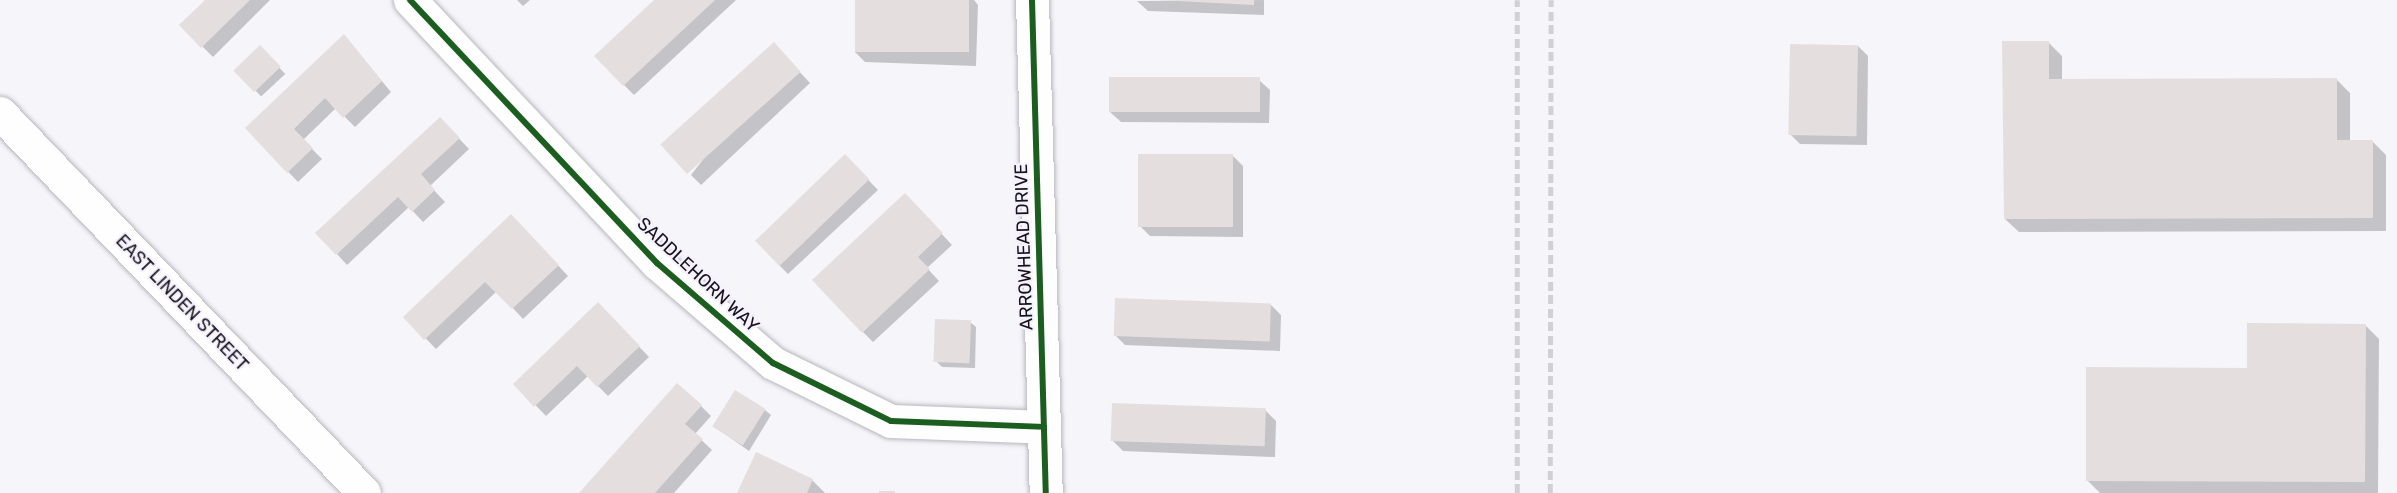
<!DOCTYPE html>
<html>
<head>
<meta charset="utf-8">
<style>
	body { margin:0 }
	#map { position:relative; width:2397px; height:493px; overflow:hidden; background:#f6f5fa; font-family:Rubik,sans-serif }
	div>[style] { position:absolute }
	.shadow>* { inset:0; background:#0003; transform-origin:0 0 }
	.building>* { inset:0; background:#e5dede; transform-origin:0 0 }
	.roads { filter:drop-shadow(0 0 2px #b8b6be) drop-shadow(0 0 2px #b8b6be) }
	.minor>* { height:33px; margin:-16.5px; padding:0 16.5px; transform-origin:16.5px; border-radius:16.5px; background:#fefefe }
	.secondary>* { height:33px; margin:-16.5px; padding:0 16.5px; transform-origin:16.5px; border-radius:16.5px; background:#fefefe }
	.rail>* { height:4.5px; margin-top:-2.25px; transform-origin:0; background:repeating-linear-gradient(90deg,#d1d0d3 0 9px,transparent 0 13.5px) }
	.cycleway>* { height:6px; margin:-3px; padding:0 3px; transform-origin:3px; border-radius:3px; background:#1b5e20 }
	span { translate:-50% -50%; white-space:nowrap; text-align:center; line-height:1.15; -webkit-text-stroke:4.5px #f5f2fd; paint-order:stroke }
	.street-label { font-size:18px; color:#17131d }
</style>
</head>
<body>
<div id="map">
	<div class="shadow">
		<div style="clip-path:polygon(207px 0,270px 0,213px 57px,181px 25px)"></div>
		<div style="clip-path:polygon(517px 0,530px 0,523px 6px)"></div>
		<div style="clip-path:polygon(656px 0,736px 0,634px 95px,624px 85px)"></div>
		<div style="clip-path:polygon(856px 0,974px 0,978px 5px,976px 66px,865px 62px,855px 52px)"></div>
		<div style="clip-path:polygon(1264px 0,1264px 15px,1148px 11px,1137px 1px)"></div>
		<div style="clip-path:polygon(344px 36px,391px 92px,355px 127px,336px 108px,303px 140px,322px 159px,298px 182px,247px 129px)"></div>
		<div style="clip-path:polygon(2048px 42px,2062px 56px,2062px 81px,2336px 79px,2350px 93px,2350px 141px,2372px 141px,2386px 155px,2386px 231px,2019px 232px,2005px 219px)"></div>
		<div style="clip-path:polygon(1858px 46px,1868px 56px,1867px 145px,1800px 144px,1790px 134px)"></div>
		<div style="left:260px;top:47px;width:37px;height:33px;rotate:47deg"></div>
		<div style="clip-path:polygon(784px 55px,810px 83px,701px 185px,691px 175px)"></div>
		<div style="clip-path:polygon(1259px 80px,1270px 90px,1269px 123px,1121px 122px,1110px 112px)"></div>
		<div style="clip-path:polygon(450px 129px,469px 149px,430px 186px,445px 202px,423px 222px,409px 207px,347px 265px,337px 254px)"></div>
		<div style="clip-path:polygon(1233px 156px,1243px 166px,1243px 237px,1150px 236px,1140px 226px)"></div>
		<div style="clip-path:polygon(855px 166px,878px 190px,788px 274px,778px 264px)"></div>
		<div style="clip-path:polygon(915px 205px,952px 245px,927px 268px,939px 281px,873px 342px,863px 332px)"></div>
		<div style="clip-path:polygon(521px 226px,568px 276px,523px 319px,497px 291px,436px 349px,405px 317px)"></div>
		<div style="clip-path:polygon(598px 304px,649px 357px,608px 396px,588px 376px,546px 416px,515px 384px)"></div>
		<div style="clip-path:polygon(1271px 305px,1281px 315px,1280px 351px,1125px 345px,1115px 335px)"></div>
		<div style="clip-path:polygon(970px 322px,976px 327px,975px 368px,942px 367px,936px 361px)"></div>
		<div style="clip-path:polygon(2365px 325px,2379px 339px,2378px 493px,2100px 493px,2087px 480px,2248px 370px)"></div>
		<div style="clip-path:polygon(701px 406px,711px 416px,695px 434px,712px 450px,674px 493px,581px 493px)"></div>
		<div style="clip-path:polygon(765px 410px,771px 415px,749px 451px,715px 427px)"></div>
		<div style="clip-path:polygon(1265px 410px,1276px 421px,1275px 457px,1123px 451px,1113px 441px)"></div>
		<div style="clip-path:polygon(812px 480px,825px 493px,739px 493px)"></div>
	</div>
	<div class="building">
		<div style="clip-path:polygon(205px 0,250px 0,201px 48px,179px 25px)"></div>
		<div style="clip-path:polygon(654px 0,715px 0,623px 86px,594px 56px)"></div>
		<div style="left:855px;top:0;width:114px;height:52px"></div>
		<div style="clip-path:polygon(1158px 0,1254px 0,1254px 5px)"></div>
		<div style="clip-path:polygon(344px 34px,382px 81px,343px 118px,325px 98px,294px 129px,313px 148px,287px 173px,245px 128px)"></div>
		<div style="clip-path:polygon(2002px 41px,2049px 41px,2049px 79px,2337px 78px,2337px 140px,2373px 140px,2373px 218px,2004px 219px)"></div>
		<div style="left:774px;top:42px;width:40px;height:153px;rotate:48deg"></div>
		<div style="left:1790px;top:44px;width:68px;height:91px;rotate:1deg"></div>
		<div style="left:260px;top:45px;width:30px;height:37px;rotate:46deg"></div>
		<div style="left:1109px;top:77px;width:151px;height:35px"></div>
		<div style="clip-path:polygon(440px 117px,460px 138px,421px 174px,435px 190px,412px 212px,398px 197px,336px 255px,315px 233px)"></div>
		<div style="left:845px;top:154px;width:35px;height:125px;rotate:46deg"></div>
		<div style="left:1138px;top:154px;width:95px;height:73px"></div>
		<div style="clip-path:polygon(905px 193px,943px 233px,918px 257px,930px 269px,862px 333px,812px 280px)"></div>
		<div style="clip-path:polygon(511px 214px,559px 265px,512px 309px,485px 282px,424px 340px,403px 317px)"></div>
		<div style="left:1115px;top:298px;width:156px;height:38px;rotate:2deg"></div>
		<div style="clip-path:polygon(598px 302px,640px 346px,597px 387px,577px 366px,534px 407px,513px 384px)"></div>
		<div style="left:935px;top:319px;width:36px;height:43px;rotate:2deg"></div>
		<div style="clip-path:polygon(2247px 323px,2366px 324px,2365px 482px,2086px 481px,2086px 367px,2247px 368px)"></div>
		<div style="clip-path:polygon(677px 383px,702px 405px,685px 424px,703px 439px,655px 493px,579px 493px)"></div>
		<div style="left:735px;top:390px;width:36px;height:43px;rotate:32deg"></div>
		<div style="left:1112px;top:403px;width:154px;height:38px;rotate:2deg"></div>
		<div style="clip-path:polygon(756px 452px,813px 479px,807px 493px,737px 493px)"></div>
		<div style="left:879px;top:491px;width:16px;height:2px"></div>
	</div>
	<div class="roads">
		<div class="minor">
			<div style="left:410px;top:0;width:361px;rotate:46.8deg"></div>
			<div style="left:657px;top:263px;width:153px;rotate:40.8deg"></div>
			<div style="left:773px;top:363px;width:131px;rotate:26.2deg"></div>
			<div style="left:891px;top:421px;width:153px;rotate:2.2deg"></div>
			<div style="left:1032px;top:0;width:493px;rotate:88.4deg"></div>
		</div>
		<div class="secondary">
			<div style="left:0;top:113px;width:526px;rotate:46.23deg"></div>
		</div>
	</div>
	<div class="rail">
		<div style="left:1517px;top:493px;width:493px;rotate:-90deg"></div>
		<div style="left:1550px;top:493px;width:493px;rotate:-89.9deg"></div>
	</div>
	<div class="cycleway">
		<div style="left:410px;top:0;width:361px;rotate:46.8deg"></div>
		<div style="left:657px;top:263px;width:153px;rotate:40.8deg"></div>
		<div style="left:773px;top:363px;width:131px;rotate:26.2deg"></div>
		<div style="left:891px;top:421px;width:153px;rotate:2.2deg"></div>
		<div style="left:1032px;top:0;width:493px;rotate:88.4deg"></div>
	</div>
	<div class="street-label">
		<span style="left:1024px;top:247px;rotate:-92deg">ARROWHEAD DRIVE</span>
		<span style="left:698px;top:275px;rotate:43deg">SADDLEHORN WAY</span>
		<span style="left:182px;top:303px;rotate:46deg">EAST LINDEN STREET</span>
	</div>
</div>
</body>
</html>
